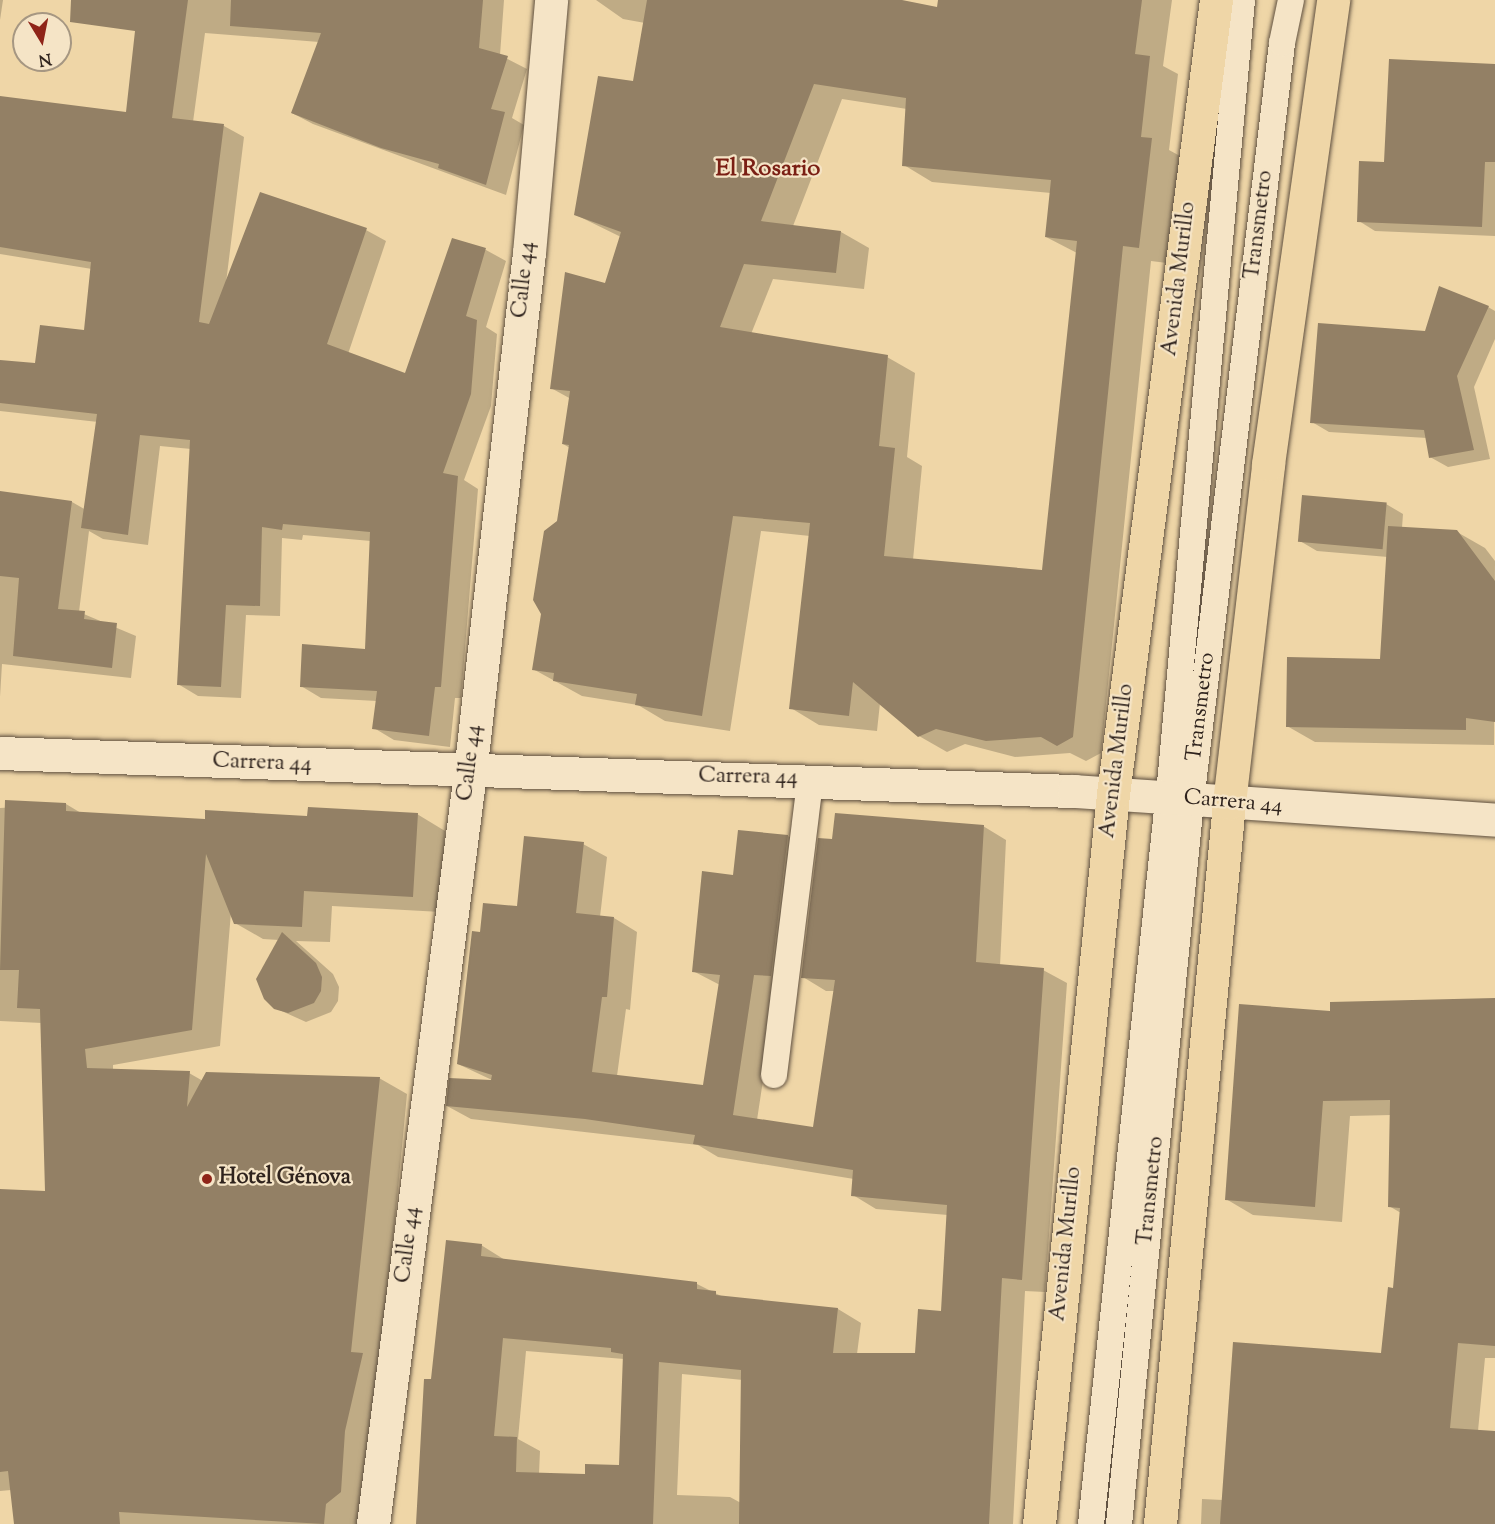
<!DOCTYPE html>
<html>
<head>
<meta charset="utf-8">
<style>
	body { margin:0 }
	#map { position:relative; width:1495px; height:1524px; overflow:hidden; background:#efd6a7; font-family:"Sorts Mill Goudy",serif }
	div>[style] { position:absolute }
	.shadow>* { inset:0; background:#0003 }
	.building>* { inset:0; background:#938065; transform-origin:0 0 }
	.roads { filter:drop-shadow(0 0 2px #5f5040) drop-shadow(0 0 2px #5f5040) }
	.lane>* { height:26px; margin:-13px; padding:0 13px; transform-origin:13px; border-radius:13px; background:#f5e4c6 }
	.street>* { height:33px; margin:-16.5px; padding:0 16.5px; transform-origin:16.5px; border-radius:16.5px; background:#f5e4c6 }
	.secondary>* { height:33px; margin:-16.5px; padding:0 16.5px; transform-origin:16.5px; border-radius:16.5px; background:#f5e4c6 }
	.primary>* { height:33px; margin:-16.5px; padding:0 16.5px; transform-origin:16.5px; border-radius:16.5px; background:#efd6a7 }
	.dots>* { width:16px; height:16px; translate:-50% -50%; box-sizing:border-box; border:3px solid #f5e4c6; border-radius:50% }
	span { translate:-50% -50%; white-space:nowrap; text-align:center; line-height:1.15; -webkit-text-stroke:4.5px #f5e4c6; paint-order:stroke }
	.street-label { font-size:22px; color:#2f231d }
	.poi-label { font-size:22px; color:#2f231d; font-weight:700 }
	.left { translate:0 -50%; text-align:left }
	.neighbourhood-label { font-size:24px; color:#7a1f14; font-weight:700 }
	.north { position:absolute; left:12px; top:12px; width:60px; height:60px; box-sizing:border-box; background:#f5e4c6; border:2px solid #a69782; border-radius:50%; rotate:170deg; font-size:16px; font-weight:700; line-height:24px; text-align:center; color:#2f231d }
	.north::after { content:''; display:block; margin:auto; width:21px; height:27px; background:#8f2418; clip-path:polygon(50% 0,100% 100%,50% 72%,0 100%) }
</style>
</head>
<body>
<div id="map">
	<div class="shadow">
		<div style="clip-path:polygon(0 0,3px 0,0 20px)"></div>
		<div style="clip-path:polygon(139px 0,504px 0,500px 55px,527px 69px,512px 118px,524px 125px,506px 195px,313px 124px,292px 113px,319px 42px,205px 33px,193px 122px,224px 126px,244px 137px,226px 283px,366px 230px,386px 241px,348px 354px,406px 375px,453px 240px,486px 250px,506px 261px,486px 327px,497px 334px,491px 406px,464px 480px,478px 489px,461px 698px,455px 698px,450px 747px,394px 740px,374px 728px,377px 701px,321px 698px,301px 686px,367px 650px,371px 541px,303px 535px,302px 540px,282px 538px,280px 616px,246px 615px,241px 698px,198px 696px,178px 684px,191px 449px,160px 446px,148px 545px,103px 539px,89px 531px,79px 612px,136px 636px,131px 678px,2px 664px,0 697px,0 493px,72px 502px,86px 510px,98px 422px,0 411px,0 361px,37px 365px,85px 332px,92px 269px,0 254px,0 98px,128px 114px)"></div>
		<div style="clip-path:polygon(evenodd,596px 0,894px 0,938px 9px,940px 0,1172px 0,1163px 66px,1178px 74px,1169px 150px,1180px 156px,1167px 263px,1151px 261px,1101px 753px,1086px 761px,1070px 753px,1015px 757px,965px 744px,947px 752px,919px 736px,880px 703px,877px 731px,819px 725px,791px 708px,810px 536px,761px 531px,730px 731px,665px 721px,638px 705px,582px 696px,533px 669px,570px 448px,563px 444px,571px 399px,551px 388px,606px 285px,621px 237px,576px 215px,635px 83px,645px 23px,623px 19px,596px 0,842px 99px,907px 109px,904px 165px,932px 182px,1051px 193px,1046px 237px,1077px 253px,1043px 572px,913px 560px,922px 466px,907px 457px,915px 373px,887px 357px,751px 334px,773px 279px,864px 289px,869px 248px,841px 232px,793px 226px,842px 99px)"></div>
		<div style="clip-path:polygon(1495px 65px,1495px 236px,1375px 231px,1359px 221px,1385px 164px)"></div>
		<div style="clip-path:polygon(1488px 307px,1495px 311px,1495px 339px,1474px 387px,1490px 459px,1448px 467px,1430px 457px,1427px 438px,1329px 432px,1312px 422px,1426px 333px)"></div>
		<div style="clip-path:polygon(1386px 504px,1403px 514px,1402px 528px,1457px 532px,1485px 548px,1495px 561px,1494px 745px,1315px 742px,1287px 726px,1381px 660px,1388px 557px,1317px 551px,1300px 541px)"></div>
		<div style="clip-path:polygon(66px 804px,81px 813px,206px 820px,417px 814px,445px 831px,441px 912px,332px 906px,330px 942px,296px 941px,333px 974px,339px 987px,338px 1001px,331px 1012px,306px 1022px,275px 1008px,279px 940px,263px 939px,235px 923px,231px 912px,220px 1046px,113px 1065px,113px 1071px,189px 1073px,203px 1081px,379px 1078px,407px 1094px,366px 1524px,15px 1524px,11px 1490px,0 1491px,0 1191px,47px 1193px,42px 1023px,0 1021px,0 808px)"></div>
		<div style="clip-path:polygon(evenodd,983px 826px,1006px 840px,1000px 966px,1043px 970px,1067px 983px,1045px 1292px,1025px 1291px,1013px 1524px,417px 1524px,425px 1380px,432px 1381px,481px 1245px,505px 1260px,697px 1284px,723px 1297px,838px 1309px,861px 1323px,857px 1354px,916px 1354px,942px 1313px,948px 1215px,876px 1209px,853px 1195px,854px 1179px,718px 1157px,698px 1145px,471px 1119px,447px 1106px,492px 1080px,458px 1064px,481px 933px,518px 908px,583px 844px,607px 857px,600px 917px,614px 918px,637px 932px,630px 1010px,626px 1009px,617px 1076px,704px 1087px,720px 985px,693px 971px,734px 876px,788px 836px,811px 850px,777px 988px,757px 1120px,815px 1129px,834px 991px,826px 991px,803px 977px,833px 841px,983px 826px,526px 1351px,624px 1359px,621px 1467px,587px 1475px,539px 1474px,540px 1451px,518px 1439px,526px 1351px,983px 826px,682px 1374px,743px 1380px,741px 1503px,730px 1497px,677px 1495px,682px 1374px)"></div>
		<div style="clip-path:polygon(1495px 999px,1495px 1358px,1485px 1358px,1478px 1431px,1495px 1433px,1495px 1524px,1201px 1524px,1202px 1499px,1223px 1500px,1383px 1354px,1394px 1289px,1401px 1213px,1389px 1206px,1391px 1115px,1350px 1116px,1342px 1222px,1253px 1215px,1226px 1199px,1331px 1013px)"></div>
	</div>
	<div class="building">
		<div style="clip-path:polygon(71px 0,188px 0,172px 118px,224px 124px,199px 322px,209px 324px,260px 192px,367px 228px,327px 344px,405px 373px,452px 238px,486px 248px,466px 316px,477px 320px,471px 394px,443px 473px,458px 476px,441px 687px,435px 687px,429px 736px,372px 729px,377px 691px,300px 687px,302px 644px,365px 649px,370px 532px,283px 524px,282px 530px,262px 527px,260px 606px,226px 605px,221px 687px,177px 685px,190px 440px,140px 435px,128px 535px,81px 528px,97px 414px,0 403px,0 360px,35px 363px,40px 325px,84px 330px,91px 262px,0 247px,0 96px,126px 112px,135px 31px,70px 22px)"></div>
		<div style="clip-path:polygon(231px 0,483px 0,479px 48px,508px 56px,491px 109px,505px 112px,486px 185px,438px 168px,439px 164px,381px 148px,291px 113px,321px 33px,230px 26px)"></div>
		<div style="clip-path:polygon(evenodd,647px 0,902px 0,937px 7px,938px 0,1142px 0,1135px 54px,1150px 56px,1141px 137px,1152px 138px,1139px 248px,1123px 246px,1073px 737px,1057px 746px,1041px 737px,986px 741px,936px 729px,918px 737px,853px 682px,849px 716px,789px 709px,810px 523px,733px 516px,702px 716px,635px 705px,637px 694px,553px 681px,554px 673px,532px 670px,541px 614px,533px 600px,544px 531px,557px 521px,569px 445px,562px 444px,570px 391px,550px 389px,565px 272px,605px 283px,621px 232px,574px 215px,598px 76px,633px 81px,647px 0,814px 84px,906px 98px,902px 166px,1051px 180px,1045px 237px,1077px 241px,1042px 570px,884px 556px,895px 448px,879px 446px,888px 355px,720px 327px,744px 264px,836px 273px,841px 231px,761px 221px,814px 84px)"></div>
		<div style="clip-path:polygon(1389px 59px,1495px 64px,1495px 162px,1485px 162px,1482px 227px,1357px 222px,1359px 161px,1384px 162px)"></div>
		<div style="clip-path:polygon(1439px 286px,1489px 306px,1457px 376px,1474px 450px,1429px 458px,1424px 430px,1310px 423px,1318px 323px,1425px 331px)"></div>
		<div style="clip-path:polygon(0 491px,72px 501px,58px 609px,85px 611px,84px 619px,117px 623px,112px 668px,13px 656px,19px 578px,0 576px)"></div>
		<div style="left:1302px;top:495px;width:85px;height:47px;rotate:5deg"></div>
		<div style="clip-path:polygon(1388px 526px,1457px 530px,1495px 581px,1495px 722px,1466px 718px,1466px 730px,1286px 727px,1287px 657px,1380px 659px)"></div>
		<div style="clip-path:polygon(5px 800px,66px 803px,66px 811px,205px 819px,205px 810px,307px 816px,308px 807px,418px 813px,413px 897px,304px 891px,302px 927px,234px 924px,206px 854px,192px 1030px,85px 1049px,87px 1068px,190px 1071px,187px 1107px,206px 1072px,380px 1077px,351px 1352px,363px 1353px,345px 1431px,341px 1492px,326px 1504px,324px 1524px,119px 1512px,120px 1524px,14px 1524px,8px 1471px,0 1472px,0 1189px,45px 1191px,40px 1009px,17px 1008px,19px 970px,0 970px)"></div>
		<div style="clip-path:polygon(evenodd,835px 813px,984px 825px,976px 962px,1044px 968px,1022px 1280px,1002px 1278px,989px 1524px,739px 1524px,741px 1370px,659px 1362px,653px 1524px,416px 1524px,424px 1379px,431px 1379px,446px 1240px,482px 1244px,481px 1256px,697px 1282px,697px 1289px,716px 1291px,716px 1295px,838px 1308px,833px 1353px,915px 1353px,918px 1309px,941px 1311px,947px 1205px,851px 1196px,853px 1170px,693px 1144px,695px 1135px,585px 1119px,446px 1106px,449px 1078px,491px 1080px,492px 1075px,457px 1064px,472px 931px,480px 932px,483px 903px,517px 906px,524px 836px,584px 842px,576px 913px,614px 917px,607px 997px,602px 997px,592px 1072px,703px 1085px,720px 975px,692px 972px,702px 871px,733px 875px,738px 830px,788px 835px,771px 976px,754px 975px,733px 1115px,813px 1127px,835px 980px,801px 978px,818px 838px,832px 839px,835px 813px,503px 1338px,611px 1348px,611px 1352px,623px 1354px,619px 1465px,585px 1464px,585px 1474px,516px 1472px,517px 1437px,494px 1436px,503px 1338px)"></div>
		<div style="clip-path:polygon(282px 932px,316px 963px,322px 977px,321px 991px,314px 1003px,288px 1013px,274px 1009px,264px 999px,256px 979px)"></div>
		<div style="clip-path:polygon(1495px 998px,1495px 1346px,1458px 1343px,1450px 1428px,1495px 1431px,1495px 1524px,1220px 1524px,1233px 1342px,1381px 1353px,1388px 1287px,1393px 1288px,1400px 1208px,1388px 1207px,1390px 1100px,1323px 1101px,1315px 1207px,1225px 1200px,1239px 1004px,1330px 1011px,1330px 1002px)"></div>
	</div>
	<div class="roads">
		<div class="lane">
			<div style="left:774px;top:1075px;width:297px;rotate:-83deg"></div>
			<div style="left:1091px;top:1524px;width:755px;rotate:-83.92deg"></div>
			<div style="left:1171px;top:773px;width:776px;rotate:-84.75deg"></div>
			<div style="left:1119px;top:1524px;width:727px;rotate:-84.31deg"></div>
			<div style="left:1191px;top:801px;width:763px;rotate:-83.15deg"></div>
			<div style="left:1282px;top:43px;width:44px;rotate:-78.2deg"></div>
		</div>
		<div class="street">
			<div style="left:373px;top:1524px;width:757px;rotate:-82.64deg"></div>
			<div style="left:470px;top:773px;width:523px;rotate:-83.53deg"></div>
			<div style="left:529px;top:253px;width:254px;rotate:-85deg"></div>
		</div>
		<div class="secondary">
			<div style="left:0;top:753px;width:1075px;rotate:2.03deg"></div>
			<div style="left:1074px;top:791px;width:422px;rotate:3.9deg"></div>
		</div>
		<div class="primary">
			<div style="left:1039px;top:1524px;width:734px;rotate:-84.21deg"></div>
			<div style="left:1113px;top:794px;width:801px;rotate:-82.61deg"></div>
			<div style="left:1160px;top:1524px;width:724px;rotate:-84.53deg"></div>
			<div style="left:1229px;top:803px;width:341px;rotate:-83.4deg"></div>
			<div style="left:1268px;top:464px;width:469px;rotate:-82deg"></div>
		</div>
	</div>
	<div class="dots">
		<div style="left:207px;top:1179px;background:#8f2418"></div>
	</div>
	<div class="street-label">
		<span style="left:1260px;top:225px;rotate:-83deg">Transmetro</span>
		<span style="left:1180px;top:279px;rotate:-83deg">Avenida Murillo</span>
		<span style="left:525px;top:280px;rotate:-84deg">Calle 44</span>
		<span style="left:1202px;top:707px;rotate:-83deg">Transmetro</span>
		<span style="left:1118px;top:761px;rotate:-83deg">Avenida Murillo</span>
		<span style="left:471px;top:763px;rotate:-83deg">Calle 44</span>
		<span style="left:262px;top:764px;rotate:2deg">Carrera 44</span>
		<span style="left:748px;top:778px;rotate:1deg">Carrera 44</span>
		<span style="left:1233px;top:803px;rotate:5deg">Carrera 44</span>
		<span style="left:1152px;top:1191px;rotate:-84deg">Transmetro</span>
		<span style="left:1067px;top:1244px;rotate:-84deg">Avenida Murillo</span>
		<span style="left:409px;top:1245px;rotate:-83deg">Calle 44</span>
	</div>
	<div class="poi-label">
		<span class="left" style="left:219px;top:1179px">Hotel Génova</span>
	</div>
	<div class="neighbourhood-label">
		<span style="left:768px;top:170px">El Rosario</span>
	</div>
	<div class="north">N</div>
</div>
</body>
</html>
